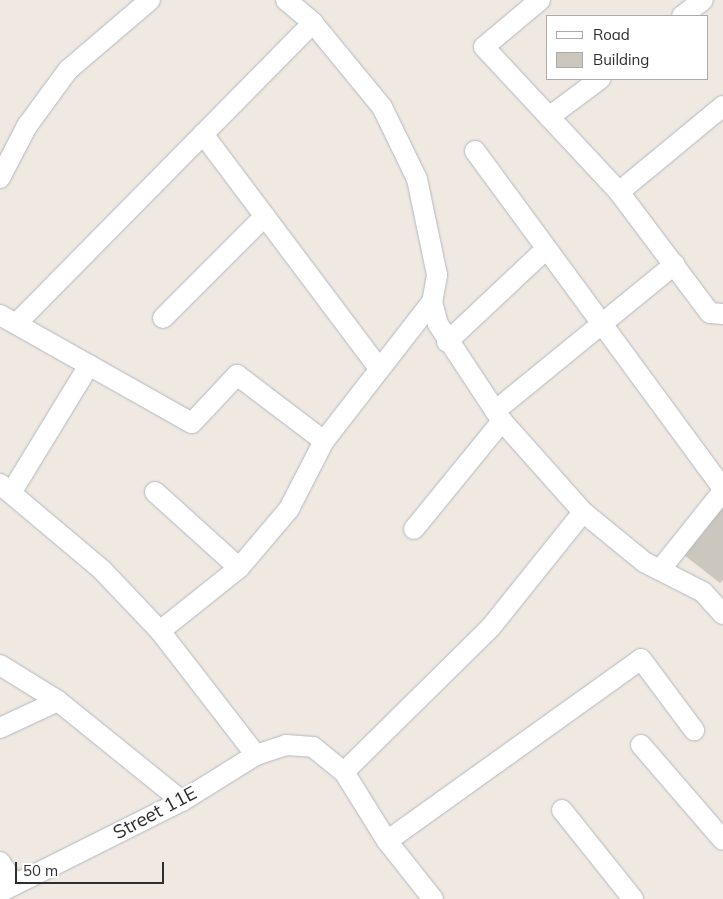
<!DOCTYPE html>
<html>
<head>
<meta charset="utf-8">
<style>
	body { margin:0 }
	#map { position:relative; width:723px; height:899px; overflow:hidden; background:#efe9e1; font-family:Mulish,sans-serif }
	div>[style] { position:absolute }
	.building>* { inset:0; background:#cbc7bf }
	.roads { filter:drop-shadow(0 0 1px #b4b7c1) drop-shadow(0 0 1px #b4b7c1) }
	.street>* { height:20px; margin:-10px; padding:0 10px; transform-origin:10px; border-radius:10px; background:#fff }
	span { translate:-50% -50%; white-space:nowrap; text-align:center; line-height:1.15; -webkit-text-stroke:4.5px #fff; paint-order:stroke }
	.street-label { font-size:19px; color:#2e2e2e }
	.legend { position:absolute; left:546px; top:15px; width:162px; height:65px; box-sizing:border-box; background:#fff; border:1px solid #ababab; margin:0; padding:6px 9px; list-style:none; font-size:15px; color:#2e2e2e }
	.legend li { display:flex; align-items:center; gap:10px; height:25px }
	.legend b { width:25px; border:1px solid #ababab }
	.scale { position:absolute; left:15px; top:862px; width:149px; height:22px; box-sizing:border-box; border:2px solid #2e2e2e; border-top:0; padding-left:6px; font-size:15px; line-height:18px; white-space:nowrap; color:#2e2e2e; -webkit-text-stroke:4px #fff; paint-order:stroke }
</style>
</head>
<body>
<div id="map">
	<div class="building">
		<div style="clip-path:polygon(723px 506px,723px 580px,720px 583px,684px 555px)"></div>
	</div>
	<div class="roads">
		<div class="street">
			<div style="left:286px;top:0;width:35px;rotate:40deg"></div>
			<div style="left:313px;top:23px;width:109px;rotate:50.6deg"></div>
			<div style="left:382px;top:107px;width:80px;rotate:64.1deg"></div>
			<div style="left:417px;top:179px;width:98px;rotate:78.2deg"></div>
			<div style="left:437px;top:275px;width:27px;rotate:100deg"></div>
			<div style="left:432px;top:302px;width:23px;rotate:75deg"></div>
			<div style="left:438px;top:324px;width:116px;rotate:56.6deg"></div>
			<div style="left:502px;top:421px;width:122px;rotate:48.3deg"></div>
			<div style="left:583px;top:512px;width:79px;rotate:39.3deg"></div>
			<div style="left:644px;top:562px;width:66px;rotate:27deg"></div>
			<div style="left:703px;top:592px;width:30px;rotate:48deg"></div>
			<div style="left:540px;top:0;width:73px;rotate:140deg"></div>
			<div style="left:484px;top:47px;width:198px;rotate:47deg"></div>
			<div style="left:619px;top:192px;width:151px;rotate:53.1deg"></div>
			<div style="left:710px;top:313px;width:13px;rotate:4deg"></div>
			<div style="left:682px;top:16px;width:26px;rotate:-37deg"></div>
			<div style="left:549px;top:117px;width:64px;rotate:-36.7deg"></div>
			<div style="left:203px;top:134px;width:293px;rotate:53.1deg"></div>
			<div style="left:475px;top:151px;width:418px;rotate:53.7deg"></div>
			<div style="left:0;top:178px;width:59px;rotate:-62.6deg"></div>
			<div style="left:27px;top:126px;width:69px;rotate:-53.8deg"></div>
			<div style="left:68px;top:70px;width:108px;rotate:-40.5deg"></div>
			<div style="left:619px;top:192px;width:135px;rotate:-39.6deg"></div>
			<div style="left:0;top:315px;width:220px;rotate:29.4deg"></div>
			<div style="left:192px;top:423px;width:66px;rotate:-46.8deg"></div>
			<div style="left:237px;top:375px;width:109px;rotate:37.2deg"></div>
			<div style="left:163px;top:318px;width:144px;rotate:-45deg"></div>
			<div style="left:16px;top:324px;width:423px;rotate:-45.4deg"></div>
			<div style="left:447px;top:342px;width:136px;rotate:-43.2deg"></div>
			<div style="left:495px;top:411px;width:232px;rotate:-39.2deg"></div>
			<div style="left:0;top:484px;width:133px;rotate:40.1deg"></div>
			<div style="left:102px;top:570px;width:84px;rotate:46.4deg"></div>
			<div style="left:160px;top:631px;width:157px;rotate:52.3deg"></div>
			<div style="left:155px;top:492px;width:113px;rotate:42.1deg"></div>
			<div style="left:11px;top:493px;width:150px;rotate:-58.6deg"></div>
			<div style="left:414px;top:529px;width:139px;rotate:-50.8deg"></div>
			<div style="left:660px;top:570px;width:101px;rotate:-51.4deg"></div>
			<div style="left:160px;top:631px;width:101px;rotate:-38.6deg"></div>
			<div style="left:239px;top:568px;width:77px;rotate:-49.7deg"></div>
			<div style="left:289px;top:509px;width:76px;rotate:-62.8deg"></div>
			<div style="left:324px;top:441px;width:176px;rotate:-52.2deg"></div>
			<div style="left:0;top:665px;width:68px;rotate:31.8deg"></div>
			<div style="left:58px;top:701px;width:159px;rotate:38.9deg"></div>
			<div style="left:0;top:728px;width:64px;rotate:-25deg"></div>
			<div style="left:641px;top:745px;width:125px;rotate:49.2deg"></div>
			<div style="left:344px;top:772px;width:206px;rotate:-44.6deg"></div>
			<div style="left:491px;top:627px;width:147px;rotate:-51.3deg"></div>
			<div style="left:562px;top:810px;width:114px;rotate:51.4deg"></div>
			<div style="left:387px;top:841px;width:312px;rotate:-35.6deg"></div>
			<div style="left:641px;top:659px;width:89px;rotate:53.3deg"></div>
			<div style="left:0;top:862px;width:27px;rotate:57deg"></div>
			<div style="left:0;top:892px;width:203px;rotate:-26.6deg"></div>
			<div style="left:182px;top:801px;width:87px;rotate:-31.9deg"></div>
			<div style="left:256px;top:755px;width:32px;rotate:-18deg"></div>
			<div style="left:286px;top:745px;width:27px;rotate:4deg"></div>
			<div style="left:313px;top:747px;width:40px;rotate:39deg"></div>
			<div style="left:344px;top:772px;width:81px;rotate:58.1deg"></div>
			<div style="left:387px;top:841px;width:74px;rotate:51.6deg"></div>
		</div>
	</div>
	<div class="street-label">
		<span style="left:155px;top:813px;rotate:-28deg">Street 11E</span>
	</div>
	<ul class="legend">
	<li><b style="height:6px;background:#fff"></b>Road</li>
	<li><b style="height:14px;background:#cbc7bf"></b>Building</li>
	</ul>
	<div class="scale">50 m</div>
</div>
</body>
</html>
